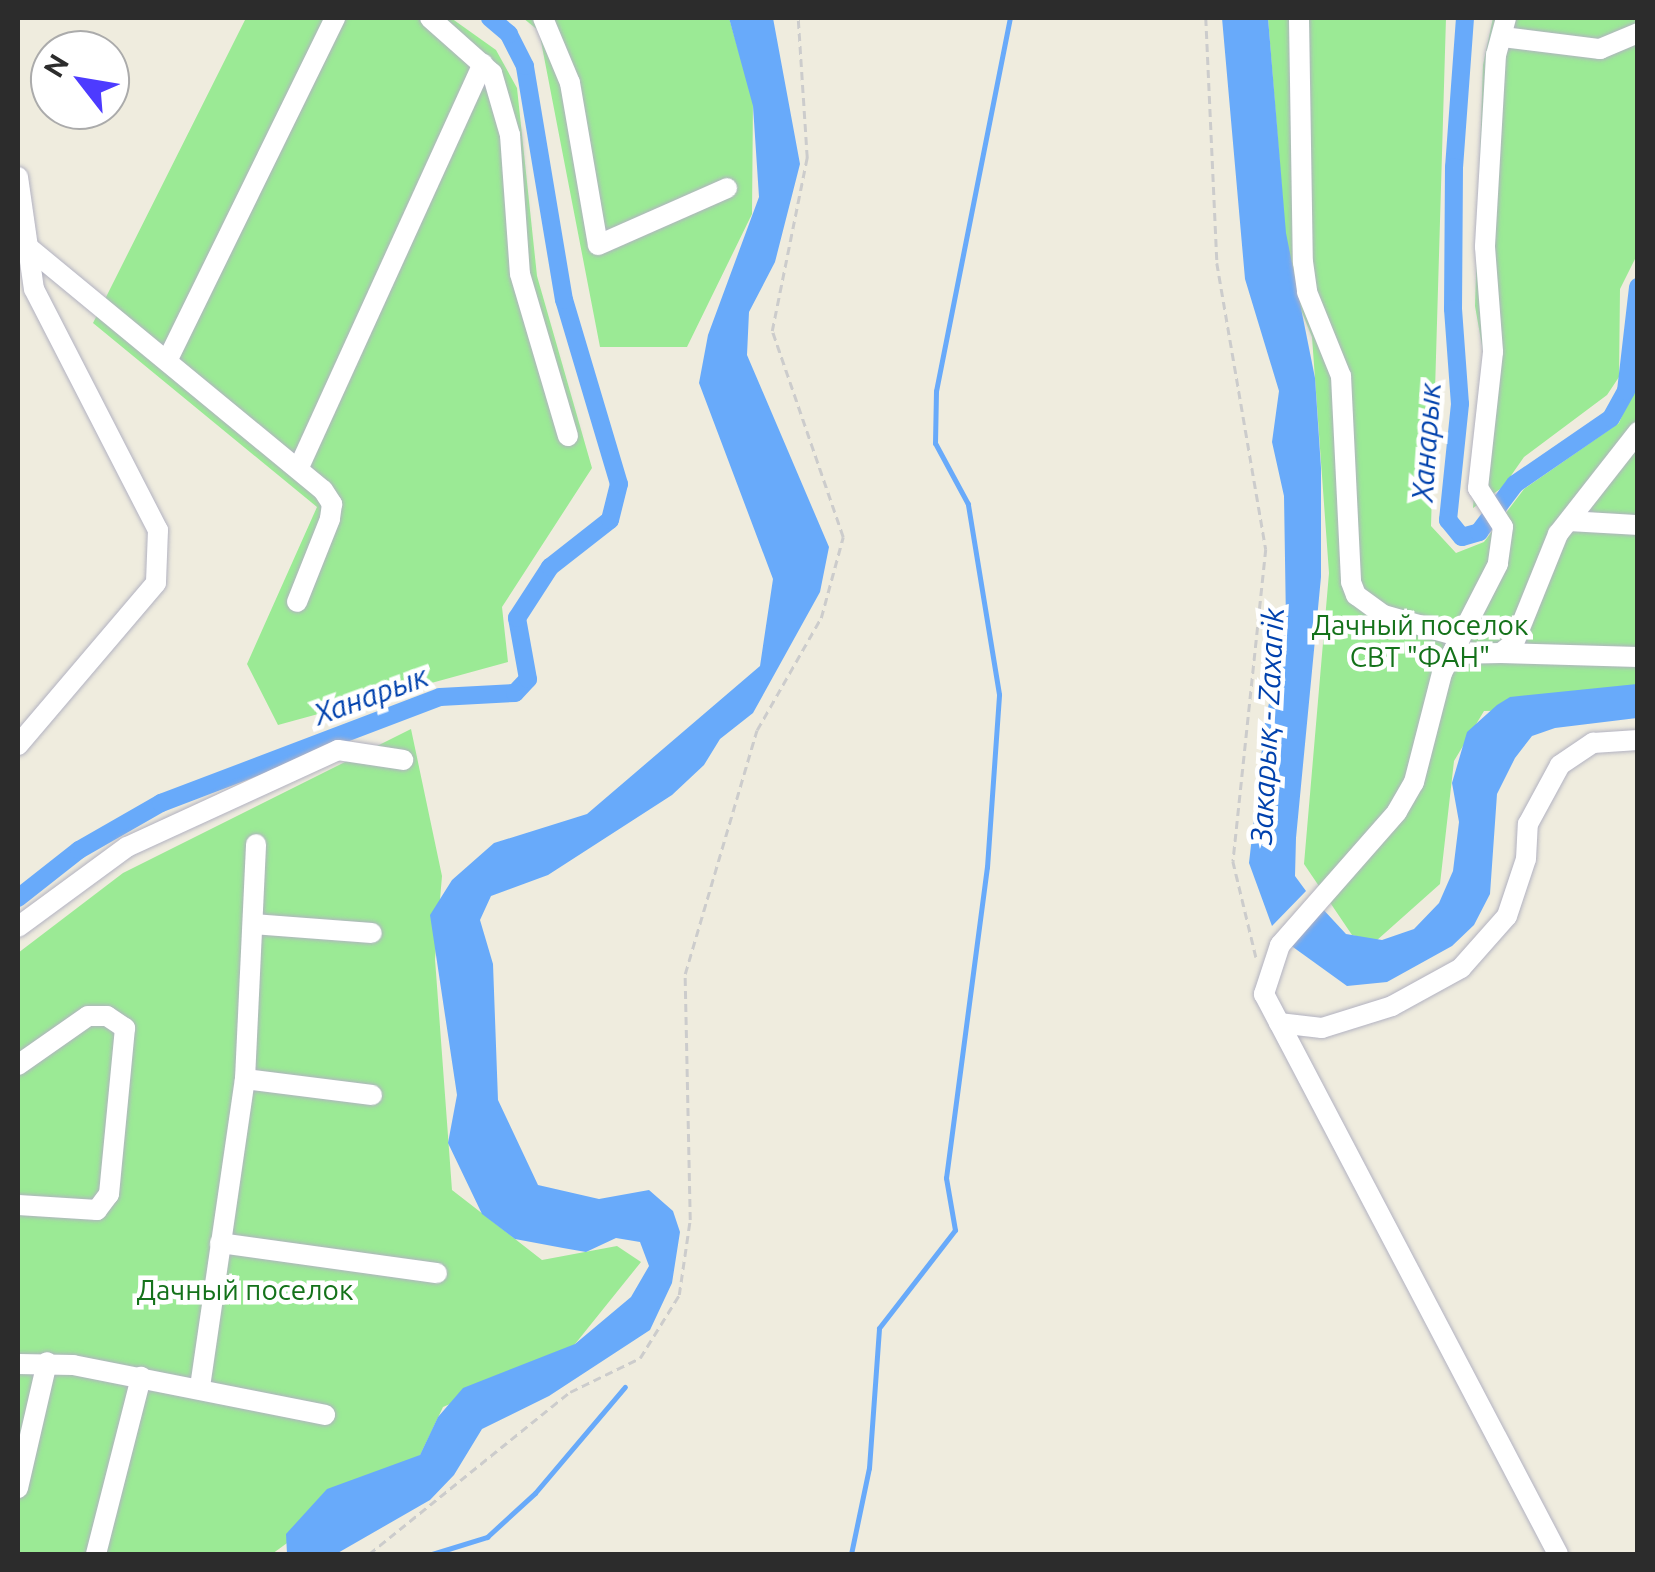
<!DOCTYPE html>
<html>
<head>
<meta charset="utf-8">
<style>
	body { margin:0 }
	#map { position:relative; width:1655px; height:1572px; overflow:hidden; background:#efecde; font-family:Ubuntu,sans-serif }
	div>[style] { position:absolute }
	.green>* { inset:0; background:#9bea95 }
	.water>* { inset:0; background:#68aafa }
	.stream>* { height:5px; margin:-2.5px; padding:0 2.5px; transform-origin:2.5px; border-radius:2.5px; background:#68aafa }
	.canal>* { height:18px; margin:-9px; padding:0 9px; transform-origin:9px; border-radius:9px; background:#68aafa }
	.path>* { height:2.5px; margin-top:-1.25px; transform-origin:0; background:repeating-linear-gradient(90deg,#ccc 0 8px,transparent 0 13px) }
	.roads { filter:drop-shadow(0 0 2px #b2b2c1) drop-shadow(0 0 2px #b2b2c1) }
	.minor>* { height:20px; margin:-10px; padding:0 10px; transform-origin:10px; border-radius:10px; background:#fff }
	span { translate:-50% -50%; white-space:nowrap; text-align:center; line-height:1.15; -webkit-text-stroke:9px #fff; paint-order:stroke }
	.park-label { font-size:28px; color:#14721a }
	.water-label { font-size:30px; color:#0041ad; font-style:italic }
	.frame { position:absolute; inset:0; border:20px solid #2c2c2c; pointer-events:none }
	.north { position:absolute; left:30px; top:30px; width:100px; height:100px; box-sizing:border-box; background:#fff; border:2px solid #ababab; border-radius:50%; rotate:301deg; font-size:28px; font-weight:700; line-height:40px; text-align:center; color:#2c2c2c }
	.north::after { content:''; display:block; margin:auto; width:35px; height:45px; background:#4d3bff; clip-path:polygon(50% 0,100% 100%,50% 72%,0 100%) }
</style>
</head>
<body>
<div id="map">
	<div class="green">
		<div style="clip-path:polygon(246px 18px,451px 18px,496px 50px,517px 88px,537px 276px,592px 468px,502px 607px,508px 662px,278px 725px,247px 664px,317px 507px,93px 323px)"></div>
		<div style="clip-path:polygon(523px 18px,729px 18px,753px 100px,752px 214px,687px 347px,600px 347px,539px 31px)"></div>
		<div style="clip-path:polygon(1268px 18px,1446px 18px,1431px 526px,1456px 553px,1484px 542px,1524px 489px,1619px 423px,1637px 380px,1637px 708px,1484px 711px,1454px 761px,1440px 884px,1376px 941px,1352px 935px,1304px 864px,1329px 573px,1312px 337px,1289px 280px)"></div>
		<div style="clip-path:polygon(1493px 18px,1637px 18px,1637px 255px,1620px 289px,1619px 377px,1607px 395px,1524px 457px,1503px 487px,1473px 508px,1484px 357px,1475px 306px,1483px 65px)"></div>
		<div style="clip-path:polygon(411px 729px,442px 876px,435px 959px,452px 1190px,542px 1260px,617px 1246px,641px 1262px,567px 1354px,443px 1407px,413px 1470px,360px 1490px,272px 1554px,18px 1554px,18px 953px,123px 873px)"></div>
	</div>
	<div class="water">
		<div style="clip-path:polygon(729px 18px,773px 18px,800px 164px,775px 262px,749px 312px,747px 355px,829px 547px,820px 592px,753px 713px,720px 739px,704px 765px,672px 795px,548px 875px,491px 896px,480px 920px,493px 964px,498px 1100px,538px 1185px,599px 1199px,649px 1190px,673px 1211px,680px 1232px,672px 1283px,650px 1330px,549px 1396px,482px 1429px,454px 1475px,430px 1500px,336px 1554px,287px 1554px,286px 1534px,327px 1489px,420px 1455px,438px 1417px,463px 1388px,575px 1344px,631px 1297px,649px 1266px,640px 1242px,616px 1238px,586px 1252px,563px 1248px,515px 1239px,482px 1214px,448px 1143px,457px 1095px,430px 915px,452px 880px,494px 843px,587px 814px,760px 666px,773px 579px,699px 383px,708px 335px,759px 197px,753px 106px)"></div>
		<div style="clip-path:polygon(1222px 18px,1268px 18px,1286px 233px,1315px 378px,1321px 468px,1321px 577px,1296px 838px,1295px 876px,1306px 891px,1272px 926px,1249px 863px,1265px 722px,1286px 623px,1284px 496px,1272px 442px,1279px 391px,1245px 279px)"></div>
		<div style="clip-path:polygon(1637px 684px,1637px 718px,1555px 728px,1532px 736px,1515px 758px,1497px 794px,1490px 894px,1474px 925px,1452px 946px,1387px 982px,1347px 986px,1286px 942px,1320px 906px,1346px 934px,1382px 940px,1414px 929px,1439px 903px,1453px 871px,1459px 822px,1452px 783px,1467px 732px,1497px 705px,1510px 697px)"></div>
	</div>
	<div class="stream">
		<div style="left:432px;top:1554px;width:58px;rotate:-17.2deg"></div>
		<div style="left:487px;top:1537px;width:65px;rotate:-42.5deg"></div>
		<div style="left:535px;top:1493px;width:139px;rotate:-49.7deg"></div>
		<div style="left:851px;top:1554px;width:88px;rotate:-78.2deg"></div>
		<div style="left:869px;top:1468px;width:140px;rotate:-85.9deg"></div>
		<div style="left:879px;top:1328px;width:124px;rotate:-52.2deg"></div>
		<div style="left:955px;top:1230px;width:53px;rotate:-99.8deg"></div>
		<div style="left:946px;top:1178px;width:314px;rotate:-82.5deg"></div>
		<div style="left:987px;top:867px;width:173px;rotate:-86deg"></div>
		<div style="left:999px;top:694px;width:193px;rotate:-99.3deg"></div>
		<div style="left:968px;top:504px;width:69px;rotate:-118.4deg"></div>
		<div style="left:935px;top:443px;width:52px;rotate:-88.9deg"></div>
		<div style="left:936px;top:391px;width:380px;rotate:-78.8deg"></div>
	</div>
	<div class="canal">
		<div style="left:1465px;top:18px;width:149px;rotate:94.2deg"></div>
		<div style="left:1454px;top:167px;width:142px;rotate:90.4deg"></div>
		<div style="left:1453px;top:309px;width:95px;rotate:85.8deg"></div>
		<div style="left:1460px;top:404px;width:117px;rotate:95.9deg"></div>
		<div style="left:1448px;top:520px;width:22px;rotate:51deg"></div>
		<div style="left:1462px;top:537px;width:18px;rotate:-16deg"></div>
		<div style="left:1479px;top:532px;width:60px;rotate:-53.1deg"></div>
		<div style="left:1515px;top:484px;width:116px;rotate:-34.5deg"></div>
		<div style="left:1611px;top:418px;width:31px;rotate:-61deg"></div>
		<div style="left:1626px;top:391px;width:105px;rotate:-83.4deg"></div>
		<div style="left:18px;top:898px;width:78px;rotate:-38.2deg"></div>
		<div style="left:79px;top:850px;width:95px;rotate:-29.8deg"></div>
		<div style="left:161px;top:803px;width:298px;rotate:-20.8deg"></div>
		<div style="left:440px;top:697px;width:75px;rotate:-3.1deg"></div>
		<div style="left:515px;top:693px;width:19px;rotate:-47deg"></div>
		<div style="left:528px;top:679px;width:62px;rotate:-100.2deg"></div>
		<div style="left:517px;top:618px;width:61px;rotate:-57.1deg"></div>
		<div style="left:550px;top:567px;width:76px;rotate:-38.1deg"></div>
		<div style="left:610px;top:520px;width:37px;rotate:-76deg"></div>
		<div style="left:619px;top:484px;width:192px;rotate:-106.6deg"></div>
		<div style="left:564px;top:300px;width:237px;rotate:-99.5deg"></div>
		<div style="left:525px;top:66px;width:36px;rotate:-117deg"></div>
		<div style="left:509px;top:34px;width:25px;rotate:-140deg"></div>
	</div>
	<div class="path">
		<div style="left:1206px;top:18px;width:245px;rotate:87.4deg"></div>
		<div style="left:1217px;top:263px;width:290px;rotate:80.3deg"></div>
		<div style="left:1266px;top:549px;width:314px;rotate:96deg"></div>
		<div style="left:1233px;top:861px;width:99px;rotate:76.5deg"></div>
		<div style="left:369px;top:1554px;width:258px;rotate:-38.9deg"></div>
		<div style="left:570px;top:1392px;width:78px;rotate:-25.9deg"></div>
		<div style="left:640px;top:1358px;width:74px;rotate:-58.2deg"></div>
		<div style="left:679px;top:1295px;width:76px;rotate:-81.7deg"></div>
		<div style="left:690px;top:1220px;width:246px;rotate:-91.2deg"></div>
		<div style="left:685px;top:974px;width:254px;rotate:-73.6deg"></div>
		<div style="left:757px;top:730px;width:129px;rotate:-60.3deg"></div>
		<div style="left:821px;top:618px;width:84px;rotate:-74.8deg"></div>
		<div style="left:843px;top:537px;width:218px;rotate:-109deg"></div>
		<div style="left:772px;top:331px;width:177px;rotate:-78.6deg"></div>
		<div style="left:807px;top:158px;width:140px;rotate:-93.7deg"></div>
	</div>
	<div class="roads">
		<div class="minor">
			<div style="left:430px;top:18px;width:83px;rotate:41.6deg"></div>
			<div style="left:492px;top:73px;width:65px;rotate:73.8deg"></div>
			<div style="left:510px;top:135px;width:139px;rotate:85.9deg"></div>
			<div style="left:520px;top:274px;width:169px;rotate:73.5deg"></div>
			<div style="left:543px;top:18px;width:70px;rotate:67.4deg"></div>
			<div style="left:570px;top:83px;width:164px;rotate:80.2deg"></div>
			<div style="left:598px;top:245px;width:141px;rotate:-23.8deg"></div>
			<div style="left:1299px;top:18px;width:244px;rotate:89.1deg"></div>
			<div style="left:1303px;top:262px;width:30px;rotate:82deg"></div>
			<div style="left:1307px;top:292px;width:91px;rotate:68deg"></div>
			<div style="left:1341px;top:376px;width:206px;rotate:87.2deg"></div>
			<div style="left:1351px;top:582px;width:14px;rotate:69deg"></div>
			<div style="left:1356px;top:595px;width:34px;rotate:36deg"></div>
			<div style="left:1384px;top:615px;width:80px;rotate:15.9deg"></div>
			<div style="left:1506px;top:18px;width:38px;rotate:105deg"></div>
			<div style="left:1496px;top:55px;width:192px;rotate:93.3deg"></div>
			<div style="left:1485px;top:247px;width:105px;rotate:85.6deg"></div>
			<div style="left:1493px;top:352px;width:137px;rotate:96.3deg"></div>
			<div style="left:1478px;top:488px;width:46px;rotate:57.3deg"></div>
			<div style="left:1503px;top:527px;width:37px;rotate:98deg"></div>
			<div style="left:1498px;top:564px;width:123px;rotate:117.2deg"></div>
			<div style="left:1442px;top:673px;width:113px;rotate:104.4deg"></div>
			<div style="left:1414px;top:782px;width:34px;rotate:120deg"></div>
			<div style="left:1397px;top:812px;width:177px;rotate:131.3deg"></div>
			<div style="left:1280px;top:945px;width:52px;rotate:108.1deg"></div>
			<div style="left:1264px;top:994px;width:632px;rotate:62.3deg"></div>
			<div style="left:1503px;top:37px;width:98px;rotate:7.1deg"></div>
			<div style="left:1600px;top:49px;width:41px;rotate:-22.8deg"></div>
			<div style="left:18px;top:177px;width:113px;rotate:81.9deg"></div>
			<div style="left:34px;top:289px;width:271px;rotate:62.8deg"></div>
			<div style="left:158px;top:530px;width:53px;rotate:92.2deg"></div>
			<div style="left:156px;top:583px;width:213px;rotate:130.4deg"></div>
			<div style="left:28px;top:247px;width:382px;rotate:39.5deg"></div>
			<div style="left:323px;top:490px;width:17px;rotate:57deg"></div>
			<div style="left:332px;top:504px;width:15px;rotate:98deg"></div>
			<div style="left:330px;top:519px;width:89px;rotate:111.7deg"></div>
			<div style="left:168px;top:359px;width:380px;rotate:-63.9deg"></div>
			<div style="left:300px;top:465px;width:441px;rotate:-65.5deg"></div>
			<div style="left:1570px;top:521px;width:68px;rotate:3.4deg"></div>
			<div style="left:1501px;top:653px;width:137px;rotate:1.7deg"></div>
			<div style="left:1452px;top:654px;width:49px;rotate:-1.2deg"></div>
			<div style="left:1501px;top:653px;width:16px;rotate:-38deg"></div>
			<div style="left:1514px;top:643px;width:118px;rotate:-68deg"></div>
			<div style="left:1558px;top:534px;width:130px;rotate:-51.9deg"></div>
			<div style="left:253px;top:924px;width:119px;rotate:4.3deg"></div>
			<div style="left:18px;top:927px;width:135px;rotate:-36.3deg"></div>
			<div style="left:127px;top:847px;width:232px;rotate:-24.7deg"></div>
			<div style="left:338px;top:750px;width:66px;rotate:8.7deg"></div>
			<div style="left:1279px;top:1023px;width:43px;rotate:6.6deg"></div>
			<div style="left:1322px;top:1028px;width:73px;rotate:-17.4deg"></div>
			<div style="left:1392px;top:1006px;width:79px;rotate:-28.8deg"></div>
			<div style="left:1461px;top:968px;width:69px;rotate:-48.5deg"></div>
			<div style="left:1507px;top:916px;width:60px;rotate:-71.6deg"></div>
			<div style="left:1526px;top:859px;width:35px;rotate:-87deg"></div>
			<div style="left:1528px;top:824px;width:67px;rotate:-61.5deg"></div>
			<div style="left:1560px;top:765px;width:40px;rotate:-34deg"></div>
			<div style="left:1593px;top:743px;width:45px;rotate:-3.8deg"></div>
			<div style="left:18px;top:1065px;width:85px;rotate:-35deg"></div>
			<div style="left:88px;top:1016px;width:19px"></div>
			<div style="left:107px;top:1016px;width:22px;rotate:34deg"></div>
			<div style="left:125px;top:1028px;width:167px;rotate:95.5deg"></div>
			<div style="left:109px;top:1194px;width:20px;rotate:127deg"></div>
			<div style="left:97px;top:1210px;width:79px;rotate:-176.4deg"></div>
			<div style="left:245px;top:1079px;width:128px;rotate:7.2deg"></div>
			<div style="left:220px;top:1243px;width:219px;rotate:7.9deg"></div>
			<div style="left:18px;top:1364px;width:55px;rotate:1deg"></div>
			<div style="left:73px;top:1365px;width:257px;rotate:11.2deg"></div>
			<div style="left:200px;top:1387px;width:311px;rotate:-81.7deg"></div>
			<div style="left:245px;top:1079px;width:235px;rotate:-87.3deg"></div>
			<div style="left:18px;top:1488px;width:129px;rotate:-77deg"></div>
			<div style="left:96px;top:1554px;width:183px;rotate:-75.7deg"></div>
		</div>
	</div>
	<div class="park-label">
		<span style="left:1420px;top:641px">Дачный поселок<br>СВТ "ФАН"</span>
		<span style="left:245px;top:1290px">Дачный поселок</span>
	</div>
	<div class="water-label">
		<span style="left:1426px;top:442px;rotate:-86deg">Ханарык</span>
		<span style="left:371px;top:695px;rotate:-20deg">Ханарык</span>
		<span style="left:1267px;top:726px;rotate:-87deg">Закарық - Zaxarik</span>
	</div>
	<div class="frame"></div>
	<div class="north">N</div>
</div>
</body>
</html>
